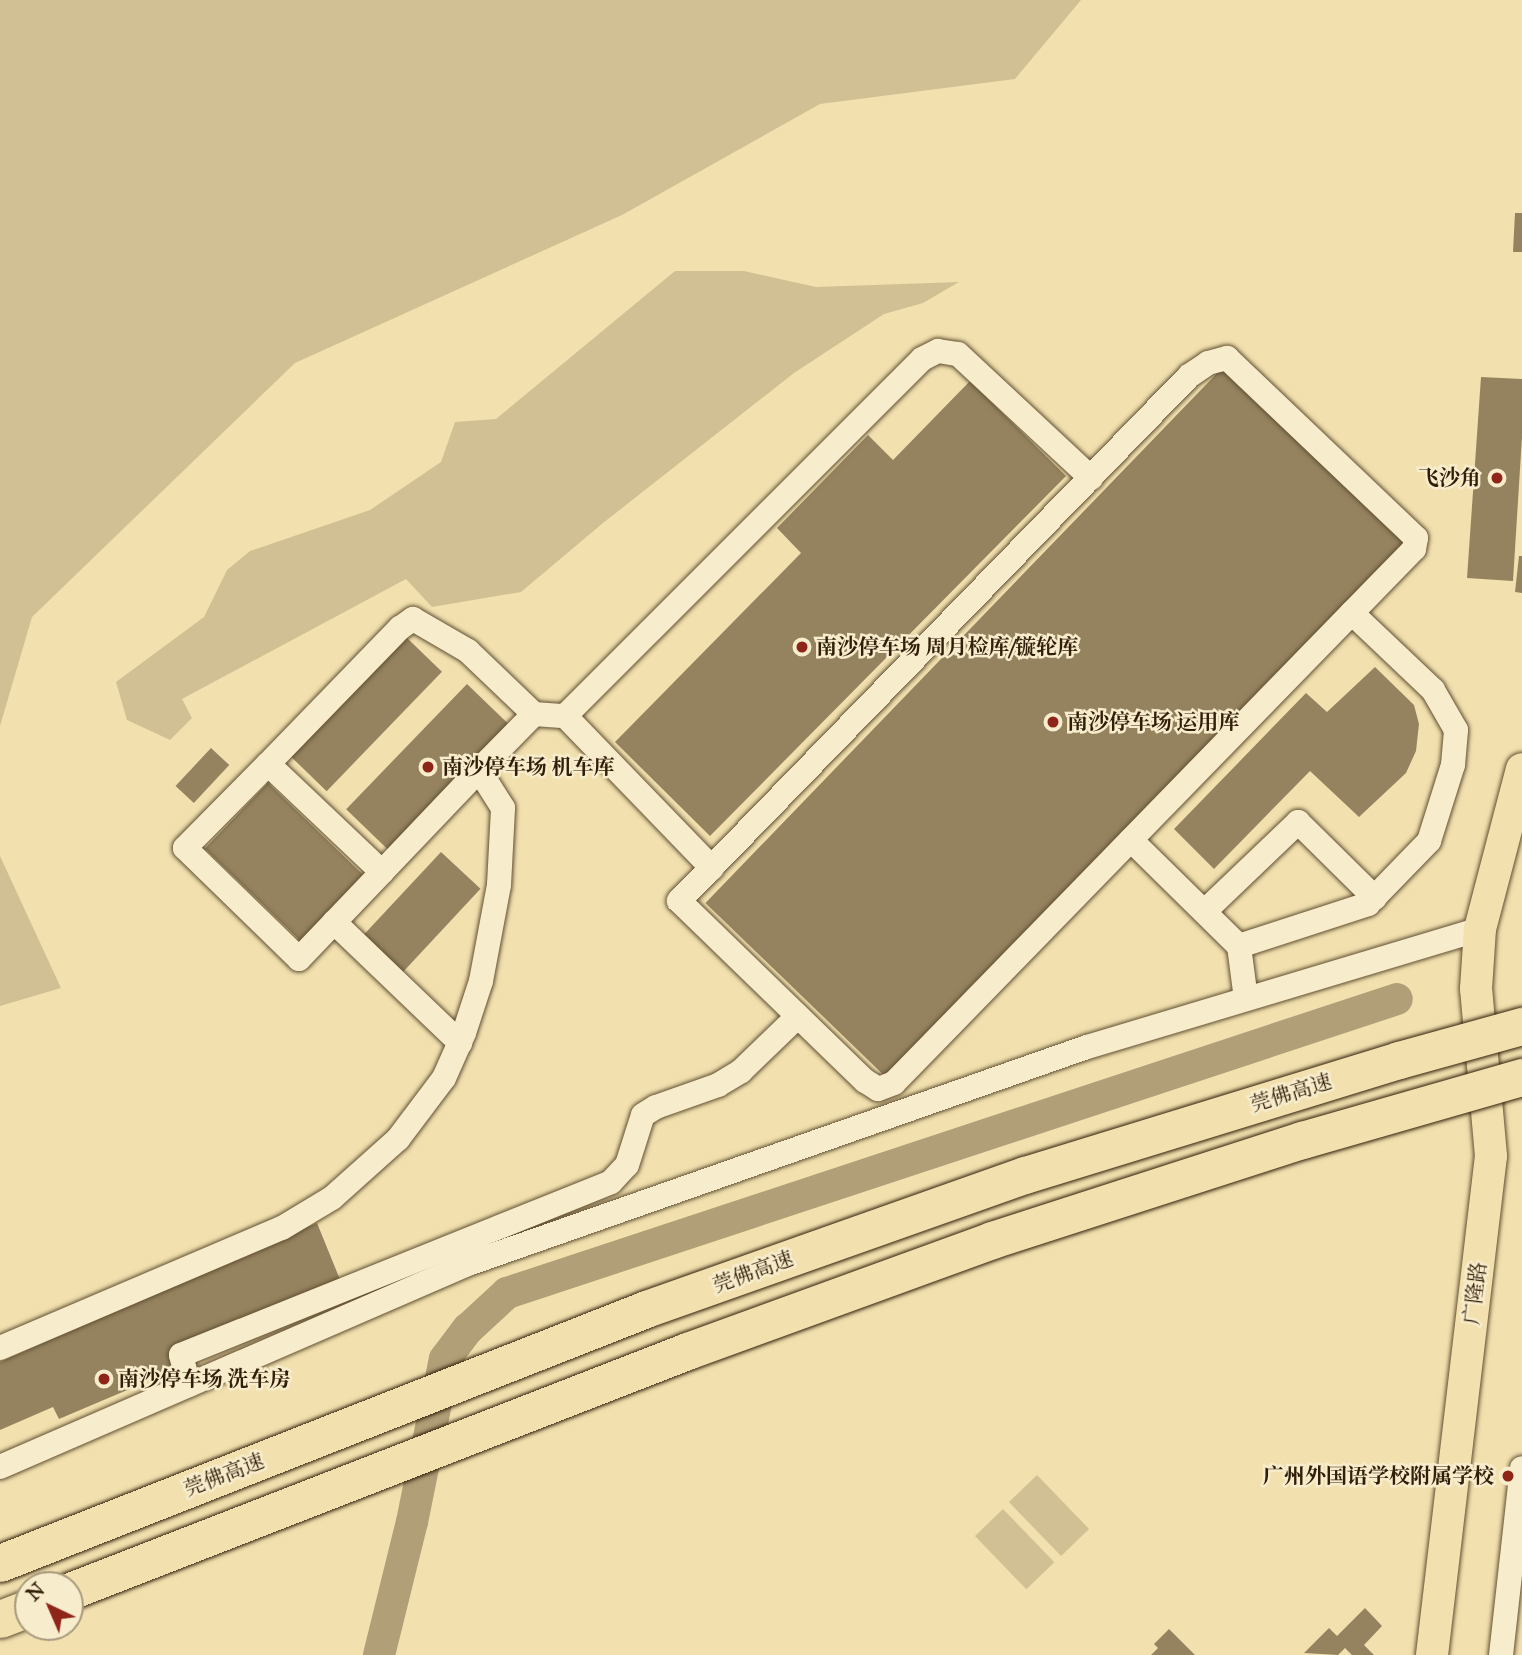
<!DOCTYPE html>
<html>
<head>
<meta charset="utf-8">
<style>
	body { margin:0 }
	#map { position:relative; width:1522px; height:1655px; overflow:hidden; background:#f2e1af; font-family:"IM FELL Great Primer","Noto Serif SC",serif }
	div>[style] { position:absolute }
	.green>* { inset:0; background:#d1c093; transform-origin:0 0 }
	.river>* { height:32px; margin:-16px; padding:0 16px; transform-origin:16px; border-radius:16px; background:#b09f77 }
	.building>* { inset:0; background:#95835f; transform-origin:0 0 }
	.roads { filter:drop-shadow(0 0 2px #614f32) drop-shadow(0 0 2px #614f32) }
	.minor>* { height:24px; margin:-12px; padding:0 12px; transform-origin:12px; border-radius:12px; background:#f7eccb }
	.major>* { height:32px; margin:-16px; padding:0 16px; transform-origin:16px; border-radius:16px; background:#f2e1af }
	.highway>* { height:37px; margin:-18.5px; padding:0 18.5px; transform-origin:18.5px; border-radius:18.5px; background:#f2e1af }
	.bridges { filter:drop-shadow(0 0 2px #311e09) drop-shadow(0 0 2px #311e09) }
	.highway-bridge>* { height:37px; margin:-18.5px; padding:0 18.5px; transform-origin:18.5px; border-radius:18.5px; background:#f2e1af }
	.dots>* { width:19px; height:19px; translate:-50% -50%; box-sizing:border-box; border:4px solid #f7eccb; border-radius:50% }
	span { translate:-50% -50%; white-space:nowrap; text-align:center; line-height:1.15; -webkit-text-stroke:5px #f7eccb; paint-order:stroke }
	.poi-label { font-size:21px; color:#311e09; font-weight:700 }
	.right { translate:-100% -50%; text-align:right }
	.left { translate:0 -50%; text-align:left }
	.street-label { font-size:21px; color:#311e09 }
	.north { position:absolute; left:14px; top:1571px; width:70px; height:70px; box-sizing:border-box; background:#f7eccb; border:2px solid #a89a7d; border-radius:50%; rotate:316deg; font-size:19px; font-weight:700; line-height:28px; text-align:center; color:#311e09 }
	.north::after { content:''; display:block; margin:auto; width:24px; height:32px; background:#8f2418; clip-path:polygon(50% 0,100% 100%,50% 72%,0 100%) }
</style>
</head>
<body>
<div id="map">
	<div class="green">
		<div style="clip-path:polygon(0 0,1081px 0,1015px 79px,820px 104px,622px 215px,295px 363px,32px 617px,0 726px)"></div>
		<div style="clip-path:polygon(675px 271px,744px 271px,816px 287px,959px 282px,923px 303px,884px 314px,794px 373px,603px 523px,521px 592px,432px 607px,406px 579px,182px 699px,192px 718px,170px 740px,127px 720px,116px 682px,204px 617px,227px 570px,250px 551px,370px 510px,441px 462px,455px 422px,496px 419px)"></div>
		<div style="clip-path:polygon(0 856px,61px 988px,0 1006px)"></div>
		<div style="left:1037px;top:1475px;width:75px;height:39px;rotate:46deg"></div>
		<div style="left:1003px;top:1509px;width:74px;height:39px;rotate:46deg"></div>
	</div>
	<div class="river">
		<div style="left:379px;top:1655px;width:137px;rotate:-76.1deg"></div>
		<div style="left:412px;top:1522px;width:166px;rotate:-78.6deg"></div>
		<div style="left:445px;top:1359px;width:38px;rotate:-53deg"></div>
		<div style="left:468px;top:1329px;width:53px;rotate:-42.7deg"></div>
		<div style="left:507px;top:1293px;width:937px;rotate:-18.28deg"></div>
	</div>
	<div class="building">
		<div style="clip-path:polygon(1515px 213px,1522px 213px,1522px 252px,1513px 252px)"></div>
		<div style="left:1223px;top:367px;width:253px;height:745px;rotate:44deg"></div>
		<div style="clip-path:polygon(1481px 377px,1522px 379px,1522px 437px,1513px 581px,1467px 578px)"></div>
		<div style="clip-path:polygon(970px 381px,1066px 476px,710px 836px,615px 742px,801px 553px,777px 528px,868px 435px,893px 460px)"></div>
		<div style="clip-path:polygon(1519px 556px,1522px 556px,1522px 593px,1515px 592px)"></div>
		<div style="left:406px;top:637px;width:50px;height:166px;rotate:44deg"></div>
		<div style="clip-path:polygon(1375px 667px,1414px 705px,1419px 724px,1416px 751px,1406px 773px,1359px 817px,1310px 771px,1214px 869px,1174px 829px,1306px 693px,1327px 712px)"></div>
		<div style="left:467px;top:684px;width:58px;height:174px;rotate:44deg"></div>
		<div style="left:211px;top:748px;width:25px;height:52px;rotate:43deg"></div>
		<div style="left:268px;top:783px;width:134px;height:91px;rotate:44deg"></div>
		<div style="left:441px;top:852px;width:54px;height:115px;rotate:43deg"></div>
		<div style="clip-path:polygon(317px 1223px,341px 1282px,199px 1356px,163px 1370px,165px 1374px,59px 1419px,53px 1407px,0 1430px,0 1362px)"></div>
		<div style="clip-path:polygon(1365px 1608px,1382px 1626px,1364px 1645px,1374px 1655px,1352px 1655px,1345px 1648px,1338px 1655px,1304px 1653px,1329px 1628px,1337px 1636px)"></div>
		<div style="clip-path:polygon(1169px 1629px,1195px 1655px,1151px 1655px,1158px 1648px,1154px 1644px)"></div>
	</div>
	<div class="roads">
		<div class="minor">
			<div style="left:1227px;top:358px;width:261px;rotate:43.6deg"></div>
			<div style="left:1416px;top:538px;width:11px;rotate:100deg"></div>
			<div style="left:1414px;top:549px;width:745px;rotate:134.24deg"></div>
			<div style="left:894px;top:1083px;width:17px;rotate:159deg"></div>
			<div style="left:878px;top:1089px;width:15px;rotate:-148deg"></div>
			<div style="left:865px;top:1081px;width:259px;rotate:-135.9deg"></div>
			<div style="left:679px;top:901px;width:732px;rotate:-45.83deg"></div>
			<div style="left:1189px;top:376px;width:23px;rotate:-34deg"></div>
			<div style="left:1208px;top:363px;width:20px;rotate:-15deg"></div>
			<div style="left:268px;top:764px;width:190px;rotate:-45.9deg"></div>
			<div style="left:400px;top:628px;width:16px;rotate:-35deg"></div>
			<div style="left:413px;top:619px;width:64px;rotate:30.2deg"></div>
			<div style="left:468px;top:651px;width:91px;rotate:43.7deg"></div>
			<div style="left:1131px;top:840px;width:151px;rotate:44.5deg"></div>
			<div style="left:1239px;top:946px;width:53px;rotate:82.5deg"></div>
			<div style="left:712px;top:868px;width:211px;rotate:-134deg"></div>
			<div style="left:565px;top:716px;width:505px;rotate:-45deg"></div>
			<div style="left:922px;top:359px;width:18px;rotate:-27deg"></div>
			<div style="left:938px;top:351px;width:20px;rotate:9deg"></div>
			<div style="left:958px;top:354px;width:182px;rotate:43deg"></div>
			<div style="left:382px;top:872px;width:157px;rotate:-136.5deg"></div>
			<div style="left:268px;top:764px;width:118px;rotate:134.7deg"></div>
			<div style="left:185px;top:848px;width:159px;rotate:44.2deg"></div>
			<div style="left:299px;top:959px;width:120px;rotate:-46.3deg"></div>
			<div style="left:382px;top:872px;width:141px;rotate:-46.4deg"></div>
			<div style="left:479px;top:770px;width:78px;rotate:-45.5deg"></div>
			<div style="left:534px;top:714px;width:31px;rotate:4deg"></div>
			<div style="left:1205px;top:911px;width:129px;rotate:-43.7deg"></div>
			<div style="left:1298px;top:822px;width:108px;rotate:44.6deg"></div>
			<div style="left:334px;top:922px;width:175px;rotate:43.8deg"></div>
			<div style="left:1239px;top:946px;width:136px;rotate:-18deg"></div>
			<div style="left:1368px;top:904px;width:88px;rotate:-45.9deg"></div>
			<div style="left:1429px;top:841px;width:80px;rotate:-72.5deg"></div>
			<div style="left:1453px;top:765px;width:35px;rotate:-85deg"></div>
			<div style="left:1456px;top:730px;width:46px;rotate:-119.9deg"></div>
			<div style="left:1433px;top:690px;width:112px;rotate:-136.5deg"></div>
			<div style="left:0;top:1348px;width:306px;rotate:-23.1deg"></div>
			<div style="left:282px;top:1228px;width:58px;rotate:-31deg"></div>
			<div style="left:332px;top:1198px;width:89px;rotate:-41.8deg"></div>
			<div style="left:398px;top:1139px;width:76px;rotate:-53deg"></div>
			<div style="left:444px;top:1078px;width:49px;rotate:-66deg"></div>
			<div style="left:464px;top:1033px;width:55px;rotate:-71.9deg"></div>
			<div style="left:481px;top:981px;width:98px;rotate:-79.4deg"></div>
			<div style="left:499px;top:885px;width:77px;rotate:-87deg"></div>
			<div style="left:503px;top:808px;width:45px;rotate:-122.3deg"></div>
			<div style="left:189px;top:1385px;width:31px;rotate:-105deg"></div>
			<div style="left:181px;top:1355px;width:463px;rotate:-21.9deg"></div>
			<div style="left:611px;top:1182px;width:23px;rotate:-47deg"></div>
			<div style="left:627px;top:1165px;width:52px;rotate:-72.3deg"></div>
			<div style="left:643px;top:1115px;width:15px;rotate:-32deg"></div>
			<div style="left:656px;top:1107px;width:66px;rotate:-19.5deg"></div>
			<div style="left:718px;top:1085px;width:27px;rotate:-31deg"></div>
			<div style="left:741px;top:1071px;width:79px;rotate:-44deg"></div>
			<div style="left:0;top:1467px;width:510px;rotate:-23.45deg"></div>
			<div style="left:468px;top:1264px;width:656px;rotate:-19.32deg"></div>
			<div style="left:1087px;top:1047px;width:410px;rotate:-16.7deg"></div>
			<div style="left:1501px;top:1655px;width:188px;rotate:-83.6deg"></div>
		</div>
		<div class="major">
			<div style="left:1432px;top:1655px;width:502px;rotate:-83.26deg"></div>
			<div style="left:1491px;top:1156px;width:168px;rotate:-95.1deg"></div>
			<div style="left:1476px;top:989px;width:60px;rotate:-86.2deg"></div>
			<div style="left:1480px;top:929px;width:165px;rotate:-75.3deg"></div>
		</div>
		<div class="highway">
			<div style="left:0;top:1619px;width:30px;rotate:-21deg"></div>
		</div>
	</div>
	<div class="bridges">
		<div class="highway-bridge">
			<div style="left:0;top:1563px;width:694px;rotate:-21.46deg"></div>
			<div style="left:646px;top:1309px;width:402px;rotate:-19.5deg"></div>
			<div style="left:1025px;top:1175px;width:391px;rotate:-17.1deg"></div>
			<div style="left:1399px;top:1060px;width:128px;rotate:-15.5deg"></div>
			<div style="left:70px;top:1591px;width:662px;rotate:-21.25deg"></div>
			<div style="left:687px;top:1351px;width:325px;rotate:-20deg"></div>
			<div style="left:992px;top:1240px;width:326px;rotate:-17.9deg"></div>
			<div style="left:1302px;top:1140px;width:229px;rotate:-16deg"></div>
		</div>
	</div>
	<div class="dots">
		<div style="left:1497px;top:478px;background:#8f2418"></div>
		<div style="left:802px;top:647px;background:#8f2418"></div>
		<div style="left:1053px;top:722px;background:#8f2418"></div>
		<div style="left:428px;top:767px;background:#8f2418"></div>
		<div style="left:104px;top:1379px;background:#8f2418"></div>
		<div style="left:1508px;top:1476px;background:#8f2418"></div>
	</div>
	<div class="poi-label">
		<span class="right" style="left:1481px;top:478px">飞沙角</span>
		<span class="left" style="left:816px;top:647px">南沙停车场 周月检库/镟轮库</span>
		<span class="left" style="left:1067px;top:722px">南沙停车场 运用库</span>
		<span class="left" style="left:442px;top:767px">南沙停车场 机车库</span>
		<span class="left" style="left:118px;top:1379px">南沙停车场 洗车房</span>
		<span class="right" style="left:1494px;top:1476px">广州外国语学校附属学校</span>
	</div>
	<div class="street-label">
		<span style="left:1291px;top:1093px;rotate:-17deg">莞佛高速</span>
		<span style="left:753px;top:1272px;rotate:-20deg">莞佛高速</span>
		<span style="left:1475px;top:1293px;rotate:-83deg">广隆路</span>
		<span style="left:224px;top:1475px;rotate:-21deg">莞佛高速</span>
	</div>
	<div class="north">N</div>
</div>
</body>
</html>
